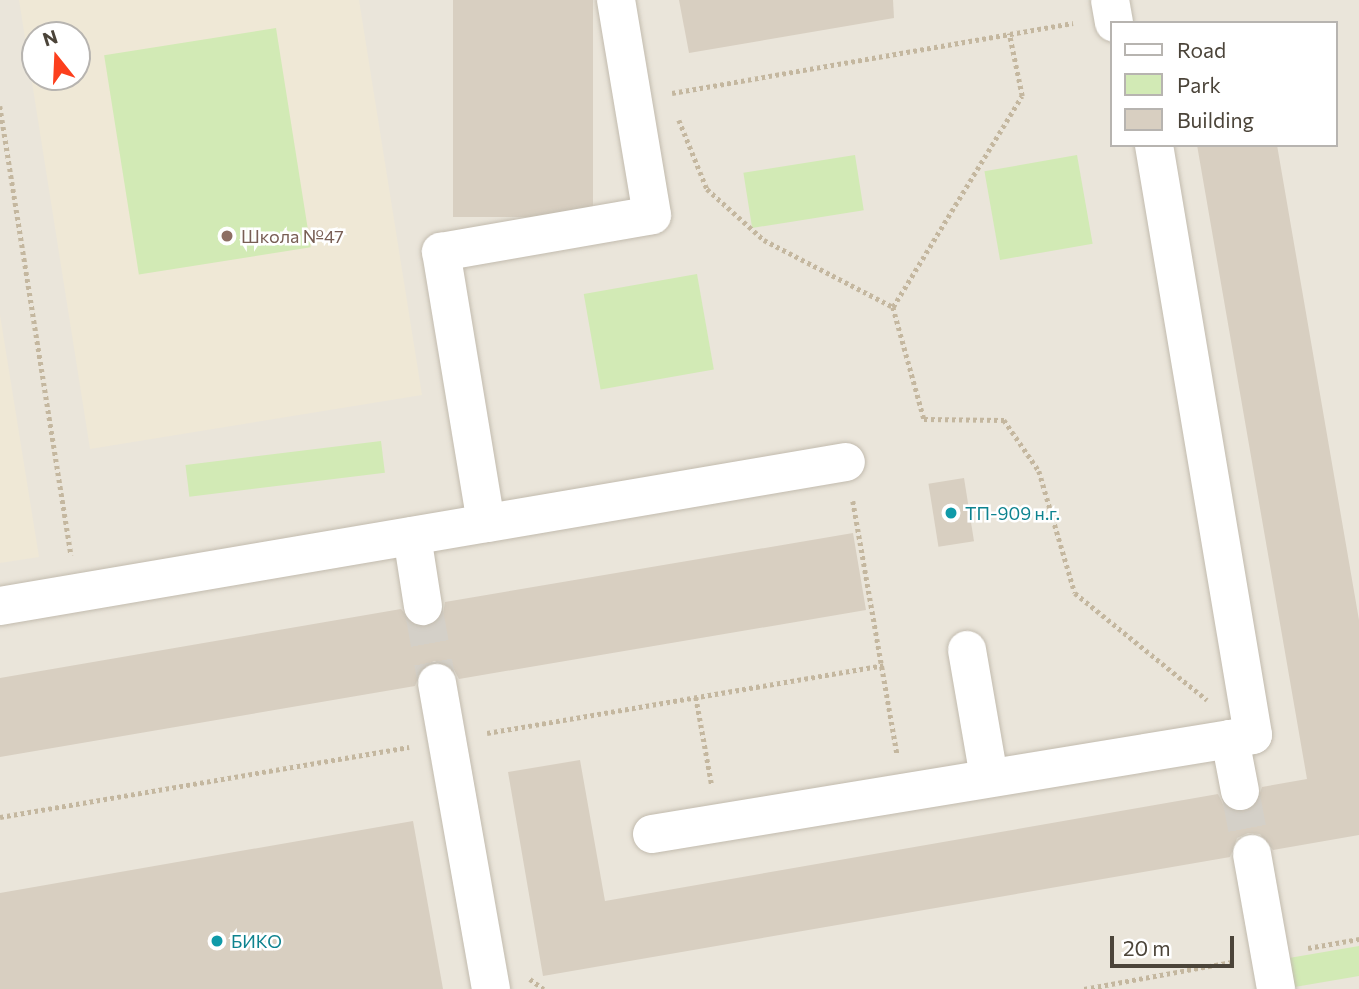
<!DOCTYPE html>
<html>
<head>
<meta charset="utf-8">
<style>
	body { margin:0 }
	#map { position:relative; width:1359px; height:989px; overflow:hidden; background:#f6f3ec; font-family:Commissioner,sans-serif }
	div>[style] { position:absolute }
	.residential>* { inset:0; background:#eae5da }
	.education>* { inset:0; background:#efe8d6 }
	.green>* { inset:0; background:#d2eab5; transform-origin:0 0 }
	.building>* { inset:0; background:#d8cfc1; transform-origin:0 0 }
	.minor-tunnel>* { height:38px; margin-top:-19px; transform-origin:0; background:repeating-linear-gradient(90deg,#d4d0c8 0 38px,transparent 0 57px) }
	.path>* { height:4.5px; margin-top:-2.25px; transform-origin:0; background:repeating-linear-gradient(90deg,#c4b79f 0 3.5px,transparent 0 7px) }
	.roads { filter:drop-shadow(0 0 2px #c2bbae) drop-shadow(0 0 2px #c2bbae) }
	.minor>* { height:38px; margin:-19px; padding:0 19px; transform-origin:19px; border-radius:19px; background:#fff }
	.dots>* { width:19px; height:19px; translate:-50% -50%; box-sizing:border-box; border:4px solid #fff; border-radius:50% }
	span { translate:-50% -50%; white-space:nowrap; text-align:center; line-height:1.15; -webkit-text-stroke:5px #fff; paint-order:stroke }
	.education-label { font-size:18px; color:#785e54 }
	.left { translate:0 -50%; text-align:left }
	.culture-label { font-size:18px; color:#0d838f }
	.legend { position:absolute; left:1110px; top:21px; width:228px; height:126px; box-sizing:border-box; background:#fff; border:2px solid #b7b4b0; margin:0; padding:9px 12px; list-style:none; font-size:21px; color:#4b4439 }
	.legend li { display:flex; align-items:center; gap:14px; height:35px }
	.legend b { width:35px; border:2px solid #b7b4b0 }
	.north { position:absolute; left:21px; top:21px; width:70px; height:70px; box-sizing:border-box; background:#fff; border:2px solid #b7b4b0; border-radius:50%; rotate:342deg; font-size:19px; font-weight:700; line-height:28px; text-align:center; color:#4b4439 }
	.north::after { content:''; display:block; margin:auto; width:24px; height:32px; background:#fc3f1d; clip-path:polygon(50% 0,100% 100%,50% 72%,0 100%) }
	.scale { position:absolute; left:1110px; top:936px; width:124px; height:32px; box-sizing:border-box; border:4px solid #4b4439; border-top:0; padding-left:9px; font-size:21px; line-height:24px; white-space:nowrap; color:#4b4439; -webkit-text-stroke:5px #fff; paint-order:stroke }
</style>
</head>
<body>
<div id="map">
	<div class="residential">
		<div style="clip-path:polygon(evenodd,0 0,1359px 0,1359px 989px,0 989px,0 0,1112px 23px,1336px 23px,1336px 145px,1112px 145px,1112px 23px,0 0,35px 35px,77px 35px,77px 77px,35px 77px,35px 35px)"></div>
	</div>
	<div class="education">
		<div style="clip-path:polygon(evenodd,19px 0,359px 0,422px 395px,90px 449px,19px 0,35px 35px,77px 35px,77px 77px,35px 77px,35px 35px)"></div>
		<div style="clip-path:polygon(0 315px,39px 557px,0 563px)"></div>
	</div>
	<div class="green">
		<div style="left:276px;top:28px;width:222px;height:174px;rotate:81deg"></div>
		<div style="left:855px;top:155px;width:56px;height:113px;rotate:81deg"></div>
		<div style="left:1077px;top:155px;width:90px;height:94px;rotate:80deg"></div>
		<div style="left:697px;top:274px;width:97px;height:115px;rotate:80deg"></div>
		<div style="left:381px;top:441px;width:32px;height:197px;rotate:83deg"></div>
		<div style="clip-path:polygon(1359px 946px,1359px 976px,1283px 989px,1265px 962px)"></div>
	</div>
	<div class="building">
		<div style="left:453px;top:0;width:140px;height:217px"></div>
		<div style="clip-path:polygon(679px 0,893px 0,894px 18px,689px 53px)"></div>
		<div style="clip-path:polygon(1197px 145px,1277px 145px,1359px 620px,1359px 835px,1273px 850px,1260px 834px,1248px 833px,1237px 838px,1230px 857px,543px 976px,508px 772px,580px 760px,605px 901px,1218px 794px,1224px 806px,1243px 813px,1255px 807px,1262px 787px,1307px 779px)"></div>
		<div style="left:964px;top:478px;width:64px;height:36px;rotate:81deg"></div>
		<div style="clip-path:polygon(853px 533px,866px 610px,459px 679px,453px 668px,434px 661px,422px 667px,415px 686px,0 757px,0 678px,401px 609px,415px 626px,427px 627px,443px 614px,445px 602px)"></div>
		<div style="clip-path:polygon(413px 821px,443px 989px,0 989px,0 893px)"></div>
	</div>
	<div class="minor-tunnel">
		<div style="left:423px;top:606px;width:78px;rotate:79.7deg"></div>
		<div style="left:1240px;top:791px;width:64px;rotate:79.2deg"></div>
	</div>
	<div class="path">
		<div style="left:672px;top:93px;width:407px;rotate:-9.9deg"></div>
		<div style="left:0;top:106px;width:455px;rotate:81deg"></div>
		<div style="left:679px;top:120px;width:74px;rotate:67.9deg"></div>
		<div style="left:707px;top:189px;width:76px;rotate:41.8deg"></div>
		<div style="left:764px;top:240px;width:145px;rotate:27.4deg"></div>
		<div style="left:893px;top:307px;width:116px;rotate:74.5deg"></div>
		<div style="left:924px;top:419px;width:80px;rotate:0.7deg"></div>
		<div style="left:1004px;top:420px;width:62px;rotate:55.5deg"></div>
		<div style="left:1039px;top:471px;width:127px;rotate:73.6deg"></div>
		<div style="left:1075px;top:593px;width:170px;rotate:39deg"></div>
		<div style="left:893px;top:307px;width:247px;rotate:-58.6deg"></div>
		<div style="left:1022px;top:96px;width:64px;rotate:-101.7deg"></div>
		<div style="left:853px;top:501px;width:257px;rotate:80.1deg"></div>
		<div style="left:696px;top:697px;width:90px;rotate:79.8deg"></div>
		<div style="left:487px;top:733px;width:402px;rotate:-9.7deg"></div>
		<div style="left:0;top:817px;width:415px;rotate:-9.7deg"></div>
		<div style="left:1308px;top:948px;width:52px;rotate:-10deg"></div>
		<div style="left:530px;top:979px;width:17px;rotate:36deg"></div>
		<div style="left:1084px;top:989px;width:149px;rotate:-10.4deg"></div>
	</div>
	<div class="roads">
		<div class="minor">
			<div style="left:1110px;top:0;width:23px;rotate:80deg"></div>
			<div style="left:1154px;top:145px;width:598px;rotate:80.47deg"></div>
			<div style="left:1253px;top:735px;width:23px;rotate:170deg"></div>
			<div style="left:486px;top:523px;width:275px;rotate:-99.4deg"></div>
			<div style="left:441px;top:252px;width:214px;rotate:-9.9deg"></div>
			<div style="left:652px;top:215px;width:218px;rotate:-99.5deg"></div>
			<div style="left:412px;top:536px;width:71px;rotate:81.1deg"></div>
			<div style="left:0;top:606px;width:858px;rotate:-9.66deg"></div>
			<div style="left:967px;top:650px;width:129px;rotate:80.2deg"></div>
			<div style="left:437px;top:683px;width:311px;rotate:80deg"></div>
			<div style="left:652px;top:834px;width:586px;rotate:-9.33deg"></div>
			<div style="left:1230px;top:739px;width:53px;rotate:79.1deg"></div>
			<div style="left:1252px;top:854px;width:137px;rotate:79.9deg"></div>
		</div>
	</div>
	<div class="dots">
		<div style="left:227px;top:236px;background:#8d6e63"></div>
		<div style="left:951px;top:513px;background:#0f9aa8"></div>
		<div style="left:217px;top:941px;background:#0f9aa8"></div>
	</div>
	<div class="education-label">
		<span class="left" style="left:241px;top:236px">Школа №47</span>
	</div>
	<div class="culture-label">
		<span class="left" style="left:965px;top:513px">ТП-909 н.г.</span>
		<span class="left" style="left:231px;top:941px">БИКО</span>
	</div>
	<ul class="legend">
	<li><b style="height:9px;background:#fff"></b>Road</li>
	<li><b style="height:19px;background:#d2eab5"></b>Park</li>
	<li><b style="height:19px;background:#d8cfc1"></b>Building</li>
	</ul>
	<div class="north">N</div>
	<div class="scale">20 m</div>
</div>
</body>
</html>
